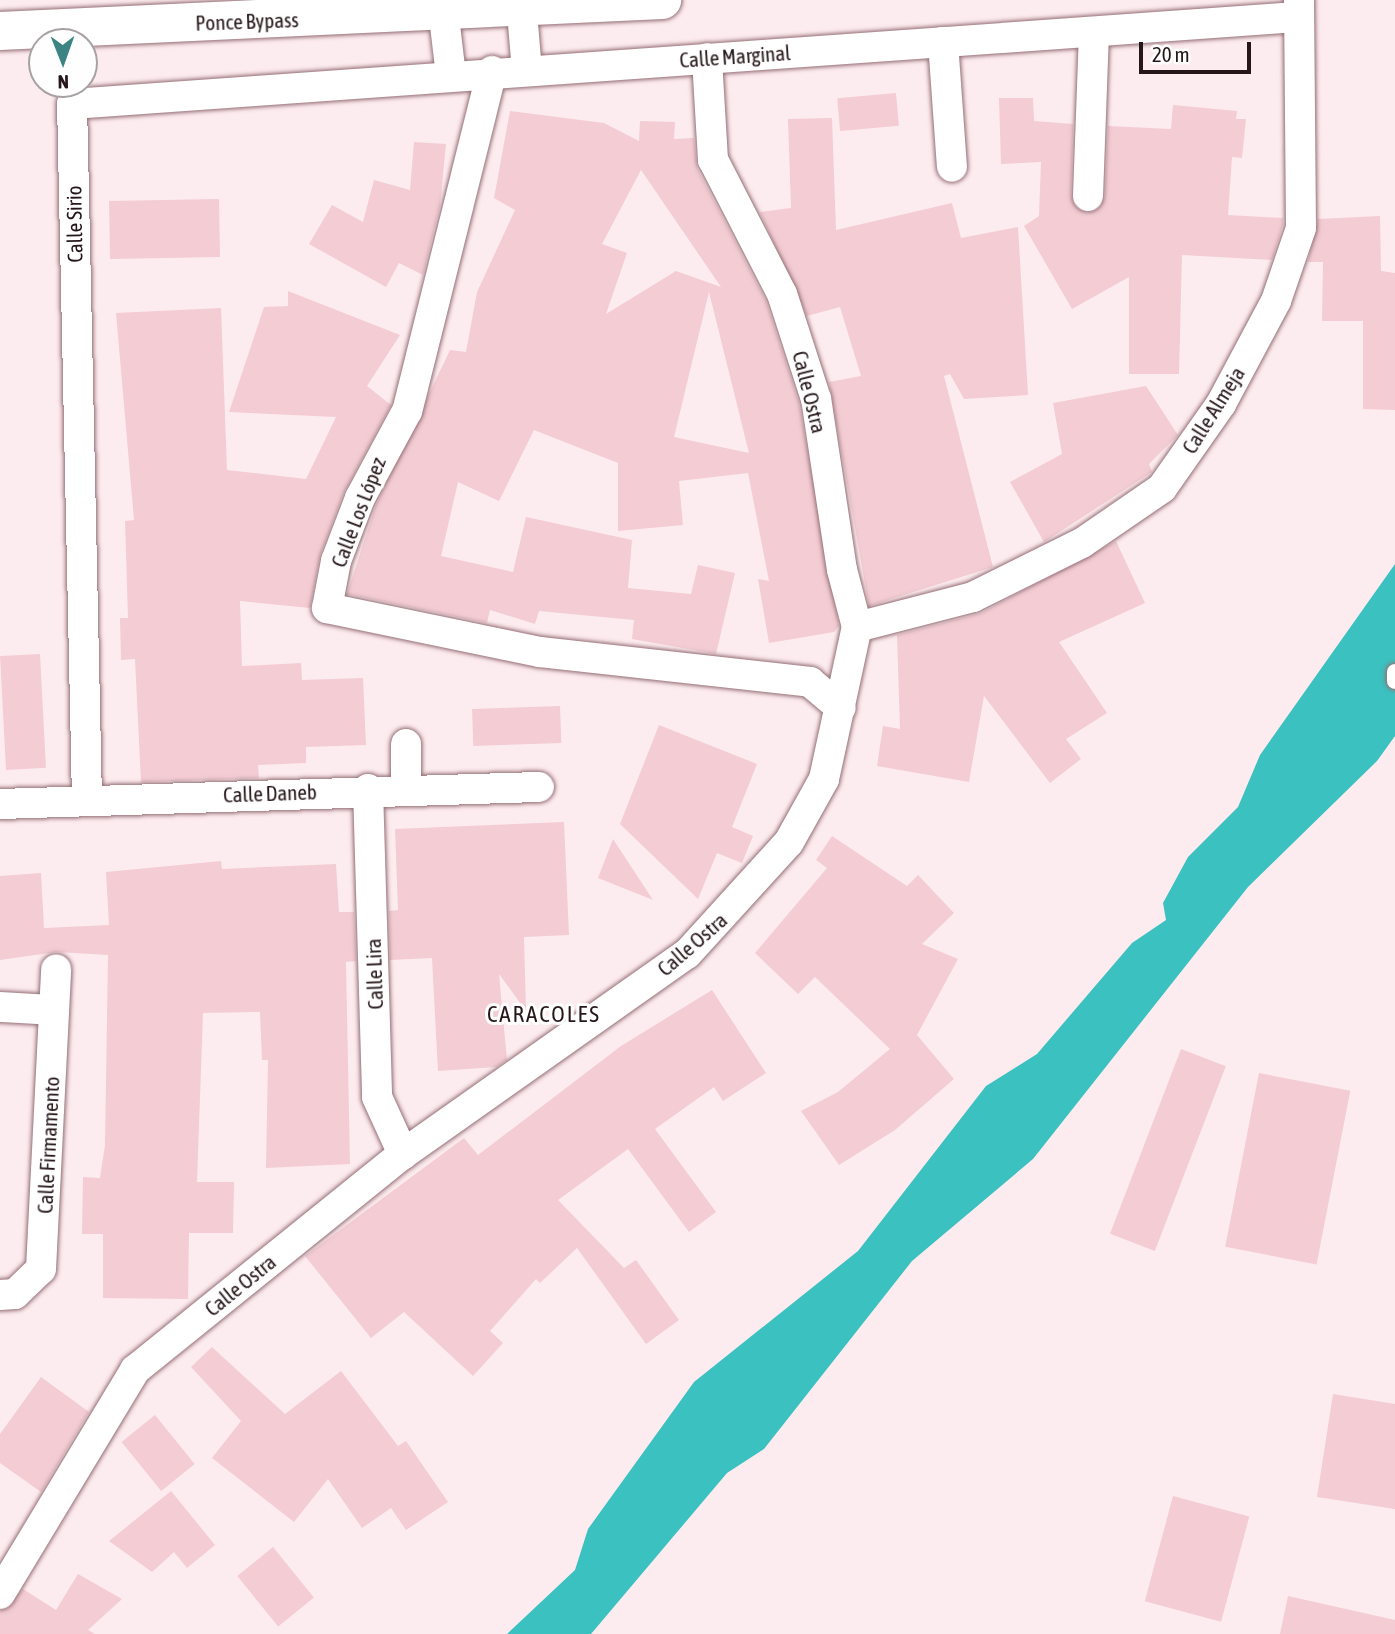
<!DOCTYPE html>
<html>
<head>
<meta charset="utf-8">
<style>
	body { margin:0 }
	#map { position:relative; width:1395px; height:1634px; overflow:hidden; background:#fdecef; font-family:"Asap Condensed",sans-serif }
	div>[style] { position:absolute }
	.water>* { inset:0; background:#3bc1c0 }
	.building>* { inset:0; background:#f3ccd4; transform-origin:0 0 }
	.roads { filter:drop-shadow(0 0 2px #946e75) drop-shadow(0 0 2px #946e75) }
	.lane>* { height:16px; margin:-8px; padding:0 8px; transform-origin:8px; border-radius:8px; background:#fff }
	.street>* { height:30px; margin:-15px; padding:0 15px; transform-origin:15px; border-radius:15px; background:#fff }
	.highway>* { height:38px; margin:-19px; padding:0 19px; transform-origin:19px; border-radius:19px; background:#fff }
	span { translate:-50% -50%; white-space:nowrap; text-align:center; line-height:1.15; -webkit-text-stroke:6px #fefefe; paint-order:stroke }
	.street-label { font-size:21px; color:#251619 }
	.neighbourhood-label { font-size:23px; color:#251619; letter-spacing:2px }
	.north { position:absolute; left:28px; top:28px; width:70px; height:70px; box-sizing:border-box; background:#fefefe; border:2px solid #a7a1a2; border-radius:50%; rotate:179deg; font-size:19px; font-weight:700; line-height:28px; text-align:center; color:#251619 }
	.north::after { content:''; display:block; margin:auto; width:24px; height:32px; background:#3c8483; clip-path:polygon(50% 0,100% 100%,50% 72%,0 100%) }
	.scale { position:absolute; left:1139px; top:42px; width:112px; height:32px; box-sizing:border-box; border:4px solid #251619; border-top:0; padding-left:9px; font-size:21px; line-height:24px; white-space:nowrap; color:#251619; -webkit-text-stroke:5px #fefefe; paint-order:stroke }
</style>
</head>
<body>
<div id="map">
	<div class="water">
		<div style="clip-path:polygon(1395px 564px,1395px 736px,1377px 761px,1248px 887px,1033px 1159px,912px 1261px,764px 1449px,727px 1473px,591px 1634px,507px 1634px,575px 1570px,588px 1529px,694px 1382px,858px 1251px,986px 1086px,1037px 1054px,1132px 943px,1166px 920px,1163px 903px,1188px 857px,1238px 807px,1260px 755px)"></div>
	</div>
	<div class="building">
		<div style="left:896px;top:93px;width:33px;height:59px;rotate:85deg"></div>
		<div style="clip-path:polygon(999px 98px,1033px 98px,1034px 121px,1073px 124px,1071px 196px,1087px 213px,1105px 197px,1108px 126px,1171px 129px,1173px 105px,1237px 111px,1236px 119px,1246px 119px,1242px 158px,1232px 157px,1228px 215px,1283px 218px,1283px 225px,1272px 260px,1182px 255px,1179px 374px,1129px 374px,1129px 277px,1072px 309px,1024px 226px,1039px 216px,1041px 162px,1001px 164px)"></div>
		<div style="clip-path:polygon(evenodd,510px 111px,604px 123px,639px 141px,640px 121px,675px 122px,674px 139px,694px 138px,697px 168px,766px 301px,799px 403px,839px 626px,834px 632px,769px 643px,758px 579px,769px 581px,748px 473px,679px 481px,683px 525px,618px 531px,618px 463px,534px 430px,499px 501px,458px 482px,441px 556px,513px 572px,526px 517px,632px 540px,628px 588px,691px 594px,698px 565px,735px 573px,716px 654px,632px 639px,634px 620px,539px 611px,535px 624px,490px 610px,487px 623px,347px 594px,376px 505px,450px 350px,466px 352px,477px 292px,515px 210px,494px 198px,510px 111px,641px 170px,721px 287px,676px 271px,606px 314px,627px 253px,602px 244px,641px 170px,510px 111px,709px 292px,749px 453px,674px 437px,709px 292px)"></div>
		<div style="clip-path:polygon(832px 118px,836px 230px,952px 203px,961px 238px,1018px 227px,1028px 395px,964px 399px,950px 374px,944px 376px,993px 567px,869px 606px,829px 382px,861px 376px,840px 307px,807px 316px,760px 212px,791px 208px,788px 119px)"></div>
		<div style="clip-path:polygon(414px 142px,446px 144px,440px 206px,423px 275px,399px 263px,386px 287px,309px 244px,332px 205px,363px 222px,374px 180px,410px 190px)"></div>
		<div style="left:219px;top:199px;width:58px;height:110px;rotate:89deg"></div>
		<div style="clip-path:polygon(1380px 216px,1381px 271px,1395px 273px,1395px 410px,1363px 409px,1363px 321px,1322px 321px,1323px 262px,1308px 262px,1318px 219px)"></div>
		<div style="clip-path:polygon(288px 291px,400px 335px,367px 386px,391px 405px,344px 492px,320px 555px,310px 608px,240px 601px,242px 666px,301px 663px,302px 680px,363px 678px,366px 745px,306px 747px,306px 763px,258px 765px,259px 778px,141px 782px,135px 659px,121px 660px,120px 618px,128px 618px,125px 521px,134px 520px,116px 313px,221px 308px,227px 470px,306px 479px,336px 417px,229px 412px,264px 307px,288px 306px)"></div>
		<div style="clip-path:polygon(1146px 386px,1178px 435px,1149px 464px,1152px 472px,1044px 542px,1010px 482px,1062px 454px,1053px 403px)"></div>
		<div style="clip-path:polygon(1116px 541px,1145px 603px,1059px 642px,1107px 713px,1066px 739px,1081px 759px,1050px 783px,984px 696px,969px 782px,877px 766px,883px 726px,900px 729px,897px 635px,981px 613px)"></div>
		<div style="left:40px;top:654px;width:114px;height:40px;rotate:87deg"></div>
		<div style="left:560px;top:706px;width:37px;height:88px;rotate:88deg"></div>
		<div style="clip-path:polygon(659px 725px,757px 764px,732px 827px,753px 836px,742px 863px,717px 853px,698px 899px,620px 824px)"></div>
		<div style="clip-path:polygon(564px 822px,569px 935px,524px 937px,526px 1011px,499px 974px,507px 1060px,496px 1067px,438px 1071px,432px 958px,390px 960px,389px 911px,398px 910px,395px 829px)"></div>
		<div style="clip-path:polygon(832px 836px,907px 886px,918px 875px,954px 913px,922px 944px,958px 959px,917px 1035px,954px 1079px,895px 1130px,839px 1165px,801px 1111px,838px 1092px,890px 1049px,815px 977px,798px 994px,755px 953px,827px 868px,816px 860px)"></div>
		<div style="clip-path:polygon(613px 839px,653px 900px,598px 878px)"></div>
		<div style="clip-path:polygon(221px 861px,222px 869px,336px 864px,339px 912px,354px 912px,356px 961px,346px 962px,350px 1164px,266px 1168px,268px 1060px,262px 1060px,260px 1012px,203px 1013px,197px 1182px,234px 1182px,233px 1233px,189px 1233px,188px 1299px,103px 1298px,103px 1234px,82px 1234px,83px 1177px,100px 1178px,105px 1145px,108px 955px,56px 952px,0 960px,0 876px,41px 873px,44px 928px,109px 925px,106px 872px)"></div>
		<div style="clip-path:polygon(712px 990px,766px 1073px,723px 1101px,714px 1087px,655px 1129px,716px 1212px,689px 1232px,628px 1149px,558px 1200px,624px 1268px,636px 1260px,679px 1320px,646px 1344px,577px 1248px,540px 1283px,536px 1279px,490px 1331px,503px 1343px,473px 1376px,404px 1312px,371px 1338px,305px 1256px,464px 1138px,478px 1155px,621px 1046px)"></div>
		<div style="left:1181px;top:1049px;width:48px;height:198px;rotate:21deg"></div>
		<div style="left:1259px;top:1073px;width:93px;height:177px;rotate:11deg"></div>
		<div style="clip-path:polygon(212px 1347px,285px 1414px,341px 1371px,398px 1446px,406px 1441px,448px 1502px,406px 1530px,391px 1508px,362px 1528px,328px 1479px,294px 1522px,212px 1458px,241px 1421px,191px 1367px)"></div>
		<div style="clip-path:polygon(41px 1377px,89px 1412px,41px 1492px,0 1463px,0 1434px)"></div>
		<div style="clip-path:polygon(1333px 1394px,1395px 1404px,1395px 1509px,1317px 1497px)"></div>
		<div style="left:155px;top:1415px;width:63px;height:43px;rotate:51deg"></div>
		<div style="clip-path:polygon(171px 1491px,215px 1545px,187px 1568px,174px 1552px,152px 1572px,109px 1541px)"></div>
		<div style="left:1173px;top:1496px;width:79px;height:109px;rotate:15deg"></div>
		<div style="left:273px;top:1547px;width:65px;height:46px;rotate:51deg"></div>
		<div style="clip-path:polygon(78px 1574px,122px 1599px,88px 1630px,95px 1634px,0 1634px,0 1611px,23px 1589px,56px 1610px)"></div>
		<div style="clip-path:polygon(1288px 1596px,1395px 1620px,1395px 1634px,1280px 1634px)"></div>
	</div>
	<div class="roads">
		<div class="lane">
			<div style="left:1395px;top:672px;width:9px;rotate:90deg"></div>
		</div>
		<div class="street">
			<div style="left:442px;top:0;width:77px;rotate:83.2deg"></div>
			<div style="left:521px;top:0;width:71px;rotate:85.2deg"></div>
			<div style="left:943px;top:42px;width:125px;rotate:85.9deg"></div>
			<div style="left:492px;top:71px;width:350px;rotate:104deg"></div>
			<div style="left:407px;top:411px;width:99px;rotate:118.4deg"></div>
			<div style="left:360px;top:498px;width:67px;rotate:110.9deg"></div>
			<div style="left:336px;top:561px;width:48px;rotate:100.8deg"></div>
			<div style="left:327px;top:608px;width:217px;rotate:11.7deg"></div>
			<div style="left:540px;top:652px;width:272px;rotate:6.3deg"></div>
			<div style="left:810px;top:682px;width:40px;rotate:40deg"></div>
			<div style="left:1088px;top:196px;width:164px;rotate:-87.9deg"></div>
			<div style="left:857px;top:627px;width:120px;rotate:-14.5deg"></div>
			<div style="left:973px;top:597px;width:122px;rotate:-26.4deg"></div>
			<div style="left:1082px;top:543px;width:97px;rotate:-34.5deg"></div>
			<div style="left:1162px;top:488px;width:103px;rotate:-54.9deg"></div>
			<div style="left:1221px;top:404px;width:117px;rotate:-61.9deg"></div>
			<div style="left:1276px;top:301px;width:77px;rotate:-71.1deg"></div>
			<div style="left:1301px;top:228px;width:228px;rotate:-90.5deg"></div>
			<div style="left:406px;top:744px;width:43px;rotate:90deg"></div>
			<div style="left:368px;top:789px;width:308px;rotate:88.3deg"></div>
			<div style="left:377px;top:1097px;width:63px;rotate:65.5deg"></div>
			<div style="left:87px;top:800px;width:696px;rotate:-91.23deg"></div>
			<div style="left:72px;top:104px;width:1228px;rotate:-4.06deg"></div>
			<div style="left:0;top:804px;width:539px;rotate:-1.81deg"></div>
			<div style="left:0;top:1007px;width:54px;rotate:3.2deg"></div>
			<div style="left:0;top:1295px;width:15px;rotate:-4deg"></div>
			<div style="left:15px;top:1294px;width:36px;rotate:-44deg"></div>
			<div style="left:41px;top:1269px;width:300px;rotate:-87.1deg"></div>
			<div style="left:0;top:1594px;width:262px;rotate:-58.9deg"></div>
			<div style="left:135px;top:1370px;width:344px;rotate:-38.9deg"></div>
			<div style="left:403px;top:1154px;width:347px;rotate:-35.2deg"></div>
			<div style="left:687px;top:954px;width:151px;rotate:-47.7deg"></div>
			<div style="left:789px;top:842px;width:72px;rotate:-60.9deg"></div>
			<div style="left:824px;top:779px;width:156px;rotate:-77.8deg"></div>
			<div style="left:857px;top:627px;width:59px;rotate:-104.7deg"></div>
			<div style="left:842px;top:570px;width:173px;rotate:-98.6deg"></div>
			<div style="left:816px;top:399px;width:110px;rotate:-107.9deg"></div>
			<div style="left:782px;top:294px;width:151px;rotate:-117.2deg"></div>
			<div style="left:713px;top:160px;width:102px;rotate:-93.4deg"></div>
		</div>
		<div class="highway">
			<div style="left:0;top:31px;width:663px;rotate:-2.68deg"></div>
		</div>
	</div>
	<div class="street-label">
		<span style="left:247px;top:21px;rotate:-2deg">Ponce Bypass</span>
		<span style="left:735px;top:56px;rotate:-4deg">Calle Marginal</span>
		<span style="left:74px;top:224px;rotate:-91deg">Calle Sirio</span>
		<span style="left:810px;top:392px;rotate:76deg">Calle Ostra</span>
		<span style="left:1213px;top:410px;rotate:-58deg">Calle Almeja</span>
		<span style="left:358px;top:512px;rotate:-69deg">Calle Los López</span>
		<span style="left:270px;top:793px;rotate:-2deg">Calle Daneb</span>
		<span style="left:692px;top:944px;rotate:-41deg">Calle Ostra</span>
		<span style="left:374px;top:974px;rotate:-92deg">Calle Lira</span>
		<span style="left:48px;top:1145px;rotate:-87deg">Calle Firmamento</span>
		<span style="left:240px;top:1285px;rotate:-39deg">Calle Ostra</span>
	</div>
	<div class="neighbourhood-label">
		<span style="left:544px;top:1014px">CARACOLES</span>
	</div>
	<div class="north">N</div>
	<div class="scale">20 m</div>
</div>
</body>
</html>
